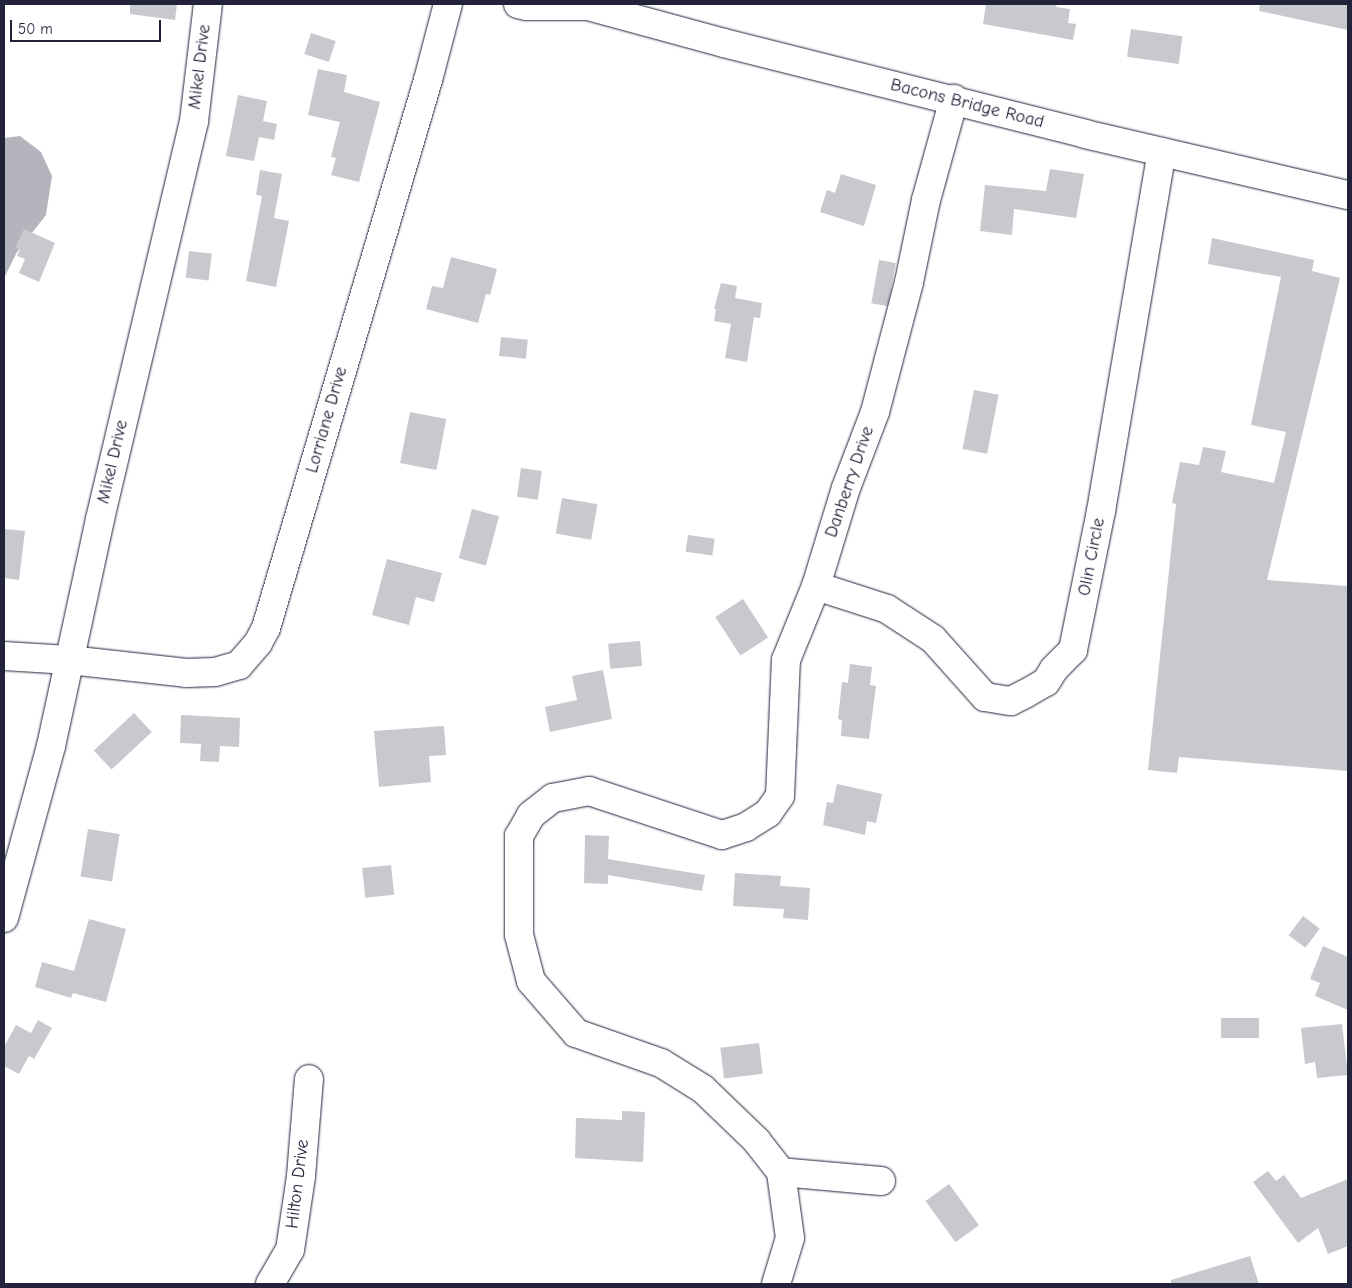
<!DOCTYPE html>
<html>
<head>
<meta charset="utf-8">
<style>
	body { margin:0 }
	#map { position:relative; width:1352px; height:1288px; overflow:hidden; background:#fff; font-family:"Comic Neue",sans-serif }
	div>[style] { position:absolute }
	.water>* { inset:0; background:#b4b4bc }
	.building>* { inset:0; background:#c8c8cf; transform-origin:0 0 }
	.roads { filter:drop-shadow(0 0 1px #22223b) drop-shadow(0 0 1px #22223b) }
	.minor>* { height:28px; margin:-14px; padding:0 14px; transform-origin:14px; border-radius:14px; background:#fff }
	.major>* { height:28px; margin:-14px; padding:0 14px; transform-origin:14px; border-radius:14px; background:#fff }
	span { translate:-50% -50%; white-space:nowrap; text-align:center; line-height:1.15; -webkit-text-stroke:5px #fff; paint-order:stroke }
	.street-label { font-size:18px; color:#22223b }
	.frame { position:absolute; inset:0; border:5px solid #22223b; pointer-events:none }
	.scale { position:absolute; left:10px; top:20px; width:151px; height:22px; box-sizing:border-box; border:2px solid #22223b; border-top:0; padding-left:6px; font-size:15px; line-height:18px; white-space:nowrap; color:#22223b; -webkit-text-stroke:4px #fff; paint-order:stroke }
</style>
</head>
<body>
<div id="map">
	<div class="water">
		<div style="clip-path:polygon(20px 136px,41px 152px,52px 176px,46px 215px,17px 252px,4px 278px,4px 138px)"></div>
	</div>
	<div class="building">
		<div style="clip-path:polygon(130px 4px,177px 4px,175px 20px,130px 14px)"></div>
		<div style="clip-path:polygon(986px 4px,1057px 4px,1056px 7px,1070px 9px,1068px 23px,1076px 24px,1073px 40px,983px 24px)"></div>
		<div style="clip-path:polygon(1260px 4px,1348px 4px,1348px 30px,1259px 11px)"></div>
		<div style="left:1131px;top:29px;width:52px;height:28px;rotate:8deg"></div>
		<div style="left:311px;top:33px;width:26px;height:22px;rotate:18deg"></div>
		<div style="clip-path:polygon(318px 69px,347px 75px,344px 92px,380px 102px,359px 182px,331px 175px,336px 158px,331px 157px,340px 122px,308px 115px)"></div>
		<div style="clip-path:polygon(238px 95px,267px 101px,263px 121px,277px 124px,274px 140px,259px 137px,254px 161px,226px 156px)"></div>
		<div style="clip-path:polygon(1050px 169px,1084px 174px,1076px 218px,1014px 209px,1012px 235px,980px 231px,985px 185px,1046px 191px)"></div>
		<div style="clip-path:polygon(260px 170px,282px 174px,274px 218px,289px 221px,276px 287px,246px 281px,262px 196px,256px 195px)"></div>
		<div style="clip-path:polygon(841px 174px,876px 185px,864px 226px,820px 212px,827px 190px,835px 193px)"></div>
		<div style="clip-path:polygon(24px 229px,55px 243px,39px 282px,19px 273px,25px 259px,17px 256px,20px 249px,15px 248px)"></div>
		<div style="clip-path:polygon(1212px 238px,1314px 260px,1312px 271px,1340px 278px,1267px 580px,1348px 586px,1348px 771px,1179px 757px,1177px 773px,1148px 770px,1176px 504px,1172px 503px,1180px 462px,1199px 465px,1203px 447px,1226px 451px,1221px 472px,1274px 483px,1286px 432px,1251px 425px,1281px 277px,1208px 264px)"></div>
		<div style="left:189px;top:251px;width:23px;height:27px;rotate:7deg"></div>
		<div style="clip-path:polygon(451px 257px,497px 269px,490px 295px,486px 294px,478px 323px,426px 309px,432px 286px,443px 288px)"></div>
		<div style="left:879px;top:260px;width:17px;height:44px;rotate:10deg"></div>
		<div style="clip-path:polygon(721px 283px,737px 286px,735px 298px,762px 303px,760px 318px,754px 317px,747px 362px,725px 358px,731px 324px,714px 321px,716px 309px,714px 309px)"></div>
		<div style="left:501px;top:337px;width:27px;height:19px;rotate:6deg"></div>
		<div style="left:974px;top:390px;width:25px;height:60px;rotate:11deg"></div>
		<div style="left:410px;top:412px;width:37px;height:52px;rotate:11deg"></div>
		<div style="left:521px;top:468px;width:21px;height:29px;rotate:8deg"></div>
		<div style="left:562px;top:498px;width:36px;height:36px;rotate:10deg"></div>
		<div style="left:472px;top:509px;width:28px;height:51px;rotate:15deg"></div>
		<div style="clip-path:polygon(4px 529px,25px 531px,19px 580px,4px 578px)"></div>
		<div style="left:688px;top:535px;width:27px;height:17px;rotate:8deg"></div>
		<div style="clip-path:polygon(387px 559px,442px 573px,434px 602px,416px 597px,409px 625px,372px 615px)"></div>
		<div style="left:743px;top:599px;width:46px;height:33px;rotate:57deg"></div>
		<div style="left:640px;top:641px;width:25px;height:32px;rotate:85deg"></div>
		<div style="clip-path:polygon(850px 664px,872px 667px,870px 685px,876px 686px,869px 739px,841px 736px,842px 720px,838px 719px,842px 682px,848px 683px)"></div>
		<div style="clip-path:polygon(603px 670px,612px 719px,550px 732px,545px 707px,577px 700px,572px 676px)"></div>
		<div style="left:134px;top:713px;width:26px;height:55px;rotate:47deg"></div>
		<div style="clip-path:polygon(181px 715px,240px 718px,239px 747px,220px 746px,219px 762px,200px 761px,201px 744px,180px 743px)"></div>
		<div style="clip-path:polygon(444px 726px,446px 755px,429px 756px,431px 782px,379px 787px,374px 731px)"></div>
		<div style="clip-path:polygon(837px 784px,882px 794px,876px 823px,867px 821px,865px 835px,823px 825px,827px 802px,833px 803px)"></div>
		<div style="left:88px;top:829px;width:32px;height:48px;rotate:9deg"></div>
		<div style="clip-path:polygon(585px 835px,609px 836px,608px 859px,705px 875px,702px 891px,608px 875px,608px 884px,584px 883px)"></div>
		<div style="left:391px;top:865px;width:30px;height:29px;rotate:84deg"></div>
		<div style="clip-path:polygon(735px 873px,781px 876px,780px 886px,810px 888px,808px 920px,783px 918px,784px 909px,733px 906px)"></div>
		<div style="left:1303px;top:916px;width:21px;height:24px;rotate:37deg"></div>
		<div style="clip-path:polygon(89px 919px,126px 929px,106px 1002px,73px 993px,71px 998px,35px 987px,42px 962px,74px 971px)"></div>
		<div style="clip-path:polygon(1323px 946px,1348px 957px,1348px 1010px,1315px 996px,1320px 983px,1310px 979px)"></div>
		<div style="left:1221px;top:1018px;width:38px;height:20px"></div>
		<div style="clip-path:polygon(38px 1020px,52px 1028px,34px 1059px,29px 1056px,19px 1074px,4px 1066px,4px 1047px,16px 1025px,31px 1033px)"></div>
		<div style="clip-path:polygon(1342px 1024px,1348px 1075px,1317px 1078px,1315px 1062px,1305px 1064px,1301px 1028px)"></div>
		<div style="left:759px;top:1043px;width:31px;height:39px;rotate:83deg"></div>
		<div style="clip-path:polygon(622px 1111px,645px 1112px,643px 1162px,575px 1158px,576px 1118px,622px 1120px)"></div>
		<div style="clip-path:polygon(1268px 1171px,1276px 1181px,1284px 1175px,1301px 1198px,1348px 1179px,1348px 1246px,1328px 1254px,1318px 1228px,1298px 1243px,1253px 1182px)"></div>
		<div style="left:949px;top:1184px;width:51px;height:29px;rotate:54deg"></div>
		<div style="clip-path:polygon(1250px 1256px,1259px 1284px,1171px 1284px,1171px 1280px)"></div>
	</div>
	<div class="roads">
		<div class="minor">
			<div style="left:816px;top:586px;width:75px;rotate:17.9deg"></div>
			<div style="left:887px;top:609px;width:55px;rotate:33.1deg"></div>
			<div style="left:933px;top:639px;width:78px;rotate:48.1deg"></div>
			<div style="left:985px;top:697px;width:26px;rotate:9deg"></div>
			<div style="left:1011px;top:701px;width:16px;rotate:-27deg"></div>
			<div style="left:1025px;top:694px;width:24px;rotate:-30deg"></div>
			<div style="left:1046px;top:682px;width:15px;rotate:-58deg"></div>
			<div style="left:1054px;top:669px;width:27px;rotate:-45deg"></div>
			<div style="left:1073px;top:650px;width:142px;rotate:-78.6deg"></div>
			<div style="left:1101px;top:511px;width:364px;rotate:-80.4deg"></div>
			<div style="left:4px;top:656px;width:65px;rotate:3.5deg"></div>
			<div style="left:69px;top:660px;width:118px;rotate:6.3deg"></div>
			<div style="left:186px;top:673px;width:29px;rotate:-2deg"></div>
			<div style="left:215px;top:672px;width:25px;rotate:-16deg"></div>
			<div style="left:239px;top:665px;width:29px;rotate:-49deg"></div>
			<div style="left:258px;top:643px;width:17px;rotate:-62deg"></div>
			<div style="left:266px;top:628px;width:571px;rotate:-73.53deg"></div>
			<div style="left:428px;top:80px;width:79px;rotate:-75.3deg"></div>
			<div style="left:4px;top:918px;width:178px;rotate:-74.7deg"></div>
			<div style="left:51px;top:746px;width:232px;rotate:-77.8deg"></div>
			<div style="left:100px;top:519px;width:409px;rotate:-76.7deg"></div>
			<div style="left:194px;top:121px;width:118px;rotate:-83.2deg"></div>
			<div style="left:881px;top:1181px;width:100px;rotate:-174.9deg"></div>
			<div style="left:781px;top:1172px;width:39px;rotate:-128deg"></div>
			<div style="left:757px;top:1141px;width:75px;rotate:-136.1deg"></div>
			<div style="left:703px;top:1089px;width:49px;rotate:-148.2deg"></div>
			<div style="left:661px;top:1063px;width:90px;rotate:-160.6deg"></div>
			<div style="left:576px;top:1033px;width:69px;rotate:-130.9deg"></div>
			<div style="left:531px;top:981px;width:48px;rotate:-104.6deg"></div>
			<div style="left:519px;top:935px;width:99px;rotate:-90deg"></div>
			<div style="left:519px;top:836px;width:24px;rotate:-60deg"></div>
			<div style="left:531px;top:815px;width:28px;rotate:-38deg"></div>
			<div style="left:553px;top:798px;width:37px;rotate:-11deg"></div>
			<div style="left:589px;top:791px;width:140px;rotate:18.3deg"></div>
			<div style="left:722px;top:835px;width:25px;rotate:-18deg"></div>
			<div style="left:746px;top:827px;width:26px;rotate:-32deg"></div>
			<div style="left:768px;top:813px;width:21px;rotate:-55deg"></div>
			<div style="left:780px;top:796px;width:136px;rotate:-87.5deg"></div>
			<div style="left:786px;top:660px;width:80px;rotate:-67.9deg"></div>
			<div style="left:816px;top:586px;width:102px;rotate:-73deg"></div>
			<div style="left:846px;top:488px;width:81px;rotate:-69.1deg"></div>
			<div style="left:875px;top:412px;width:134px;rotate:-75.3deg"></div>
			<div style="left:909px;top:282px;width:84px;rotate:-78.3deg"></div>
			<div style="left:926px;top:200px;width:105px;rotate:-74.5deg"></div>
			<div style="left:270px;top:1284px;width:39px;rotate:-60deg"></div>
			<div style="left:290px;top:1250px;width:75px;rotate:-81.5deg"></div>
			<div style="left:301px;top:1176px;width:97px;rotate:-85.3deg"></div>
			<div style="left:776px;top:1284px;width:48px;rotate:-73.1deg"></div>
			<div style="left:790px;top:1238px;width:67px;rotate:-97.8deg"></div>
		</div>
		<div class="major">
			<div style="left:518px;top:4px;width:9px;rotate:13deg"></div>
			<div style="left:527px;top:6px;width:61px"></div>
			<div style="left:588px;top:6px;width:141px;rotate:15.2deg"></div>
			<div style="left:724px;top:43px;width:372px;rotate:14.1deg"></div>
			<div style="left:1085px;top:134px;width:270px;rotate:13.1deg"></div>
		</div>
	</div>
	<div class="street-label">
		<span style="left:200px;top:67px;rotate:-83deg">Mikel Drive</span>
		<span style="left:967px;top:104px;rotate:14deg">Bacons Bridge Road</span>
		<span style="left:327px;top:420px;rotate:-74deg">Lorriane Drive</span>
		<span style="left:113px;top:462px;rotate:-77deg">Mikel Drive</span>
		<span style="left:850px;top:482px;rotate:-71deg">Danberry Drive</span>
		<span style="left:1092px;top:557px;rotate:-79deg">Olin Circle</span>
		<span style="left:298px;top:1184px;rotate:-83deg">Hilton Drive</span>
	</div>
	<div class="frame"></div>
	<div class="scale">50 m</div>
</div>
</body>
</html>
